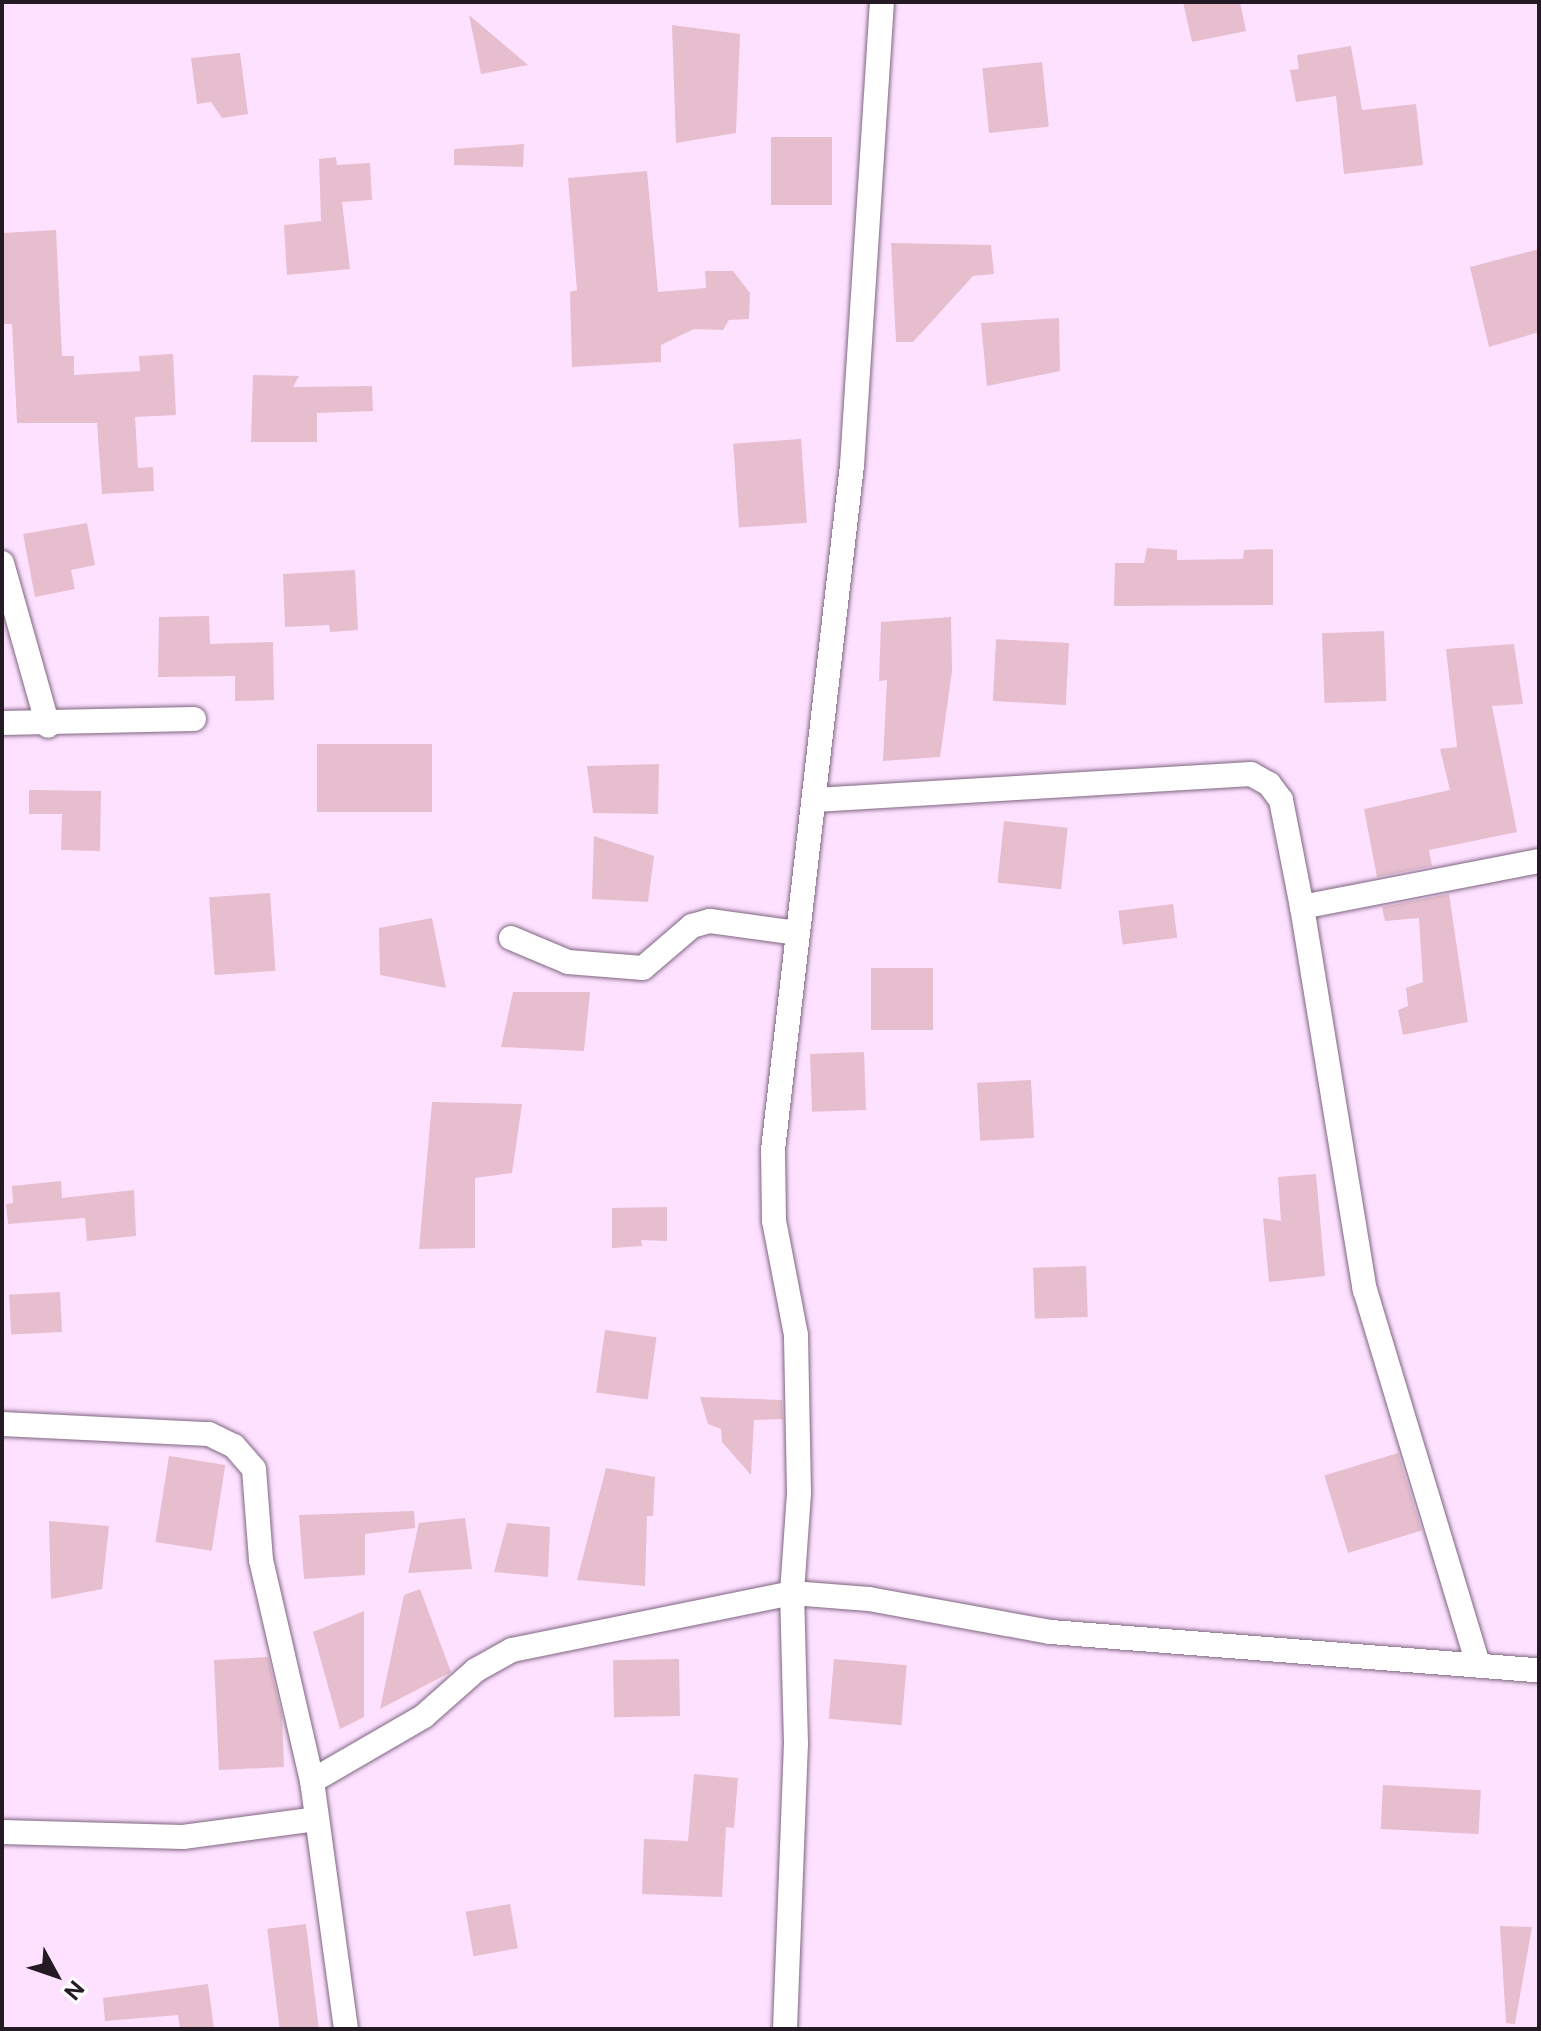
<!DOCTYPE html>
<html>
<head>
<meta charset="utf-8">
<style>
	body { margin:0 }
	#map { position:relative; width:1541px; height:2031px; overflow:hidden; background:#fee1ff; font-family:"Public Sans",sans-serif }
	div>[style] { position:absolute }
	.building>* { inset:0; background:#e7becd; transform-origin:0 0 }
	.roads { filter:drop-shadow(0 0 2px #7f6680) drop-shadow(0 0 2px #7f6680) }
	.street>* { height:24px; margin:-12px; padding:0 12px; transform-origin:12px; border-radius:12px; background:#fff }
	span { translate:-50% -50%; white-space:nowrap; text-align:center; line-height:1.15; -webkit-text-stroke:8px #fff; paint-order:stroke }
	.frame { position:absolute; inset:0; border:4px solid #241a24; pointer-events:none }
	.north { position:absolute; left:16px; top:1935px; width:80px; height:80px; -webkit-text-stroke:6px #fff; paint-order:stroke; rotate:130deg; font-size:22px; font-weight:700; line-height:32px; text-align:center; color:#241a24 }
	.north::after { content:''; display:block; margin:auto; width:28px; height:36px; background:#241a24; clip-path:polygon(50% 0,100% 100%,50% 72%,0 100%) }
</style>
</head>
<body>
<div id="map">
	<div class="building">
		<div style="clip-path:polygon(1183px 2px,1240px 2px,1246px 31px,1192px 42px)"></div>
		<div style="clip-path:polygon(469px 15px,528px 65px,481px 74px)"></div>
		<div style="clip-path:polygon(672px 25px,740px 34px,736px 133px,676px 143px)"></div>
		<div style="clip-path:polygon(1351px 46px,1362px 110px,1416px 104px,1423px 165px,1344px 174px,1336px 96px,1296px 102px,1290px 70px,1299px 69px,1297px 55px)"></div>
		<div style="clip-path:polygon(240px 53px,248px 114px,222px 118px,211px 102px,197px 104px,191px 58px)"></div>
		<div style="left:1042px;top:62px;width:65px;height:60px;rotate:84deg"></div>
		<div style="left:832px;top:137px;width:68px;height:61px;rotate:90deg"></div>
		<div style="clip-path:polygon(524px 144px,523px 167px,454px 165px,454px 149px)"></div>
		<div style="clip-path:polygon(336px 157px,337px 165px,370px 163px,372px 200px,342px 202px,350px 269px,287px 275px,284px 225px,321px 221px,319px 159px)"></div>
		<div style="clip-path:polygon(647px 171px,658px 292px,706px 288px,705px 271px,733px 271px,750px 293px,749px 319px,729px 320px,723px 330px,694px 329px,661px 345px,661px 362px,572px 367px,570px 292px,577px 290px,568px 178px)"></div>
		<div style="clip-path:polygon(56px 230px,62px 356px,74px 356px,74px 375px,140px 371px,139px 356px,173px 354px,176px 415px,135px 417px,138px 468px,153px 467px,154px 491px,102px 494px,97px 423px,17px 423px,12px 324px,2px 324px,2px 233px)"></div>
		<div style="clip-path:polygon(891px 243px,991px 245px,994px 274px,973px 276px,913px 342px,896px 342px)"></div>
		<div style="clip-path:polygon(1539px 249px,1539px 332px,1489px 347px,1470px 267px)"></div>
		<div style="clip-path:polygon(1059px 318px,1060px 371px,987px 386px,981px 323px)"></div>
		<div style="clip-path:polygon(253px 375px,299px 376px,293px 387px,372px 386px,373px 411px,317px 413px,317px 442px,251px 442px)"></div>
		<div style="left:801px;top:439px;width:84px;height:68px;rotate:86deg"></div>
		<div style="clip-path:polygon(87px 523px,95px 565px,71px 570px,75px 589px,35px 597px,23px 534px)"></div>
		<div style="clip-path:polygon(1147px 548px,1177px 550px,1177px 560px,1243px 559px,1244px 550px,1273px 549px,1273px 605px,1114px 606px,1115px 563px,1144px 563px)"></div>
		<div style="clip-path:polygon(355px 570px,358px 630px,330px 632px,329px 625px,285px 627px,283px 574px)"></div>
		<div style="clip-path:polygon(209px 616px,210px 644px,273px 642px,274px 700px,235px 701px,235px 676px,158px 677px,159px 617px)"></div>
		<div style="clip-path:polygon(951px 617px,952px 671px,940px 757px,883px 761px,887px 680px,879px 681px,881px 622px)"></div>
		<div style="left:1384px;top:631px;width:70px;height:62px;rotate:88deg"></div>
		<div style="left:1069px;top:643px;width:62px;height:73px;rotate:93deg"></div>
		<div style="clip-path:polygon(1514px 644px,1523px 704px,1492px 706px,1517px 832px,1429px 850px,1432px 866px,1377px 877px,1364px 809px,1450px 790px,1440px 749px,1457px 747px,1446px 649px)"></div>
		<div style="left:317px;top:744px;width:115px;height:68px"></div>
		<div style="clip-path:polygon(659px 764px,658px 814px,593px 813px,587px 766px)"></div>
		<div style="clip-path:polygon(29px 790px,101px 791px,100px 851px,61px 850px,62px 814px,29px 814px)"></div>
		<div style="left:1004px;top:821px;width:64px;height:62px;rotate:6deg"></div>
		<div style="clip-path:polygon(594px 836px,654px 856px,648px 902px,592px 899px)"></div>
		<div style="left:270px;top:893px;width:78px;height:61px;rotate:86deg"></div>
		<div style="clip-path:polygon(1449px 894px,1468px 1022px,1403px 1035px,1398px 1010px,1408px 1006px,1406px 988px,1423px 982px,1419px 918px,1385px 921px,1382px 907px)"></div>
		<div style="left:1173px;top:904px;width:34px;height:55px;rotate:83deg"></div>
		<div style="clip-path:polygon(432px 918px,446px 988px,380px 975px,379px 928px)"></div>
		<div style="left:871px;top:968px;width:62px;height:62px"></div>
		<div style="clip-path:polygon(513px 992px,590px 992px,584px 1051px,501px 1047px)"></div>
		<div style="left:864px;top:1052px;width:58px;height:54px;rotate:88deg"></div>
		<div style="left:1031px;top:1080px;width:58px;height:54px;rotate:87deg"></div>
		<div style="clip-path:polygon(432px 1102px,522px 1104px,512px 1173px,475px 1178px,475px 1248px,419px 1249px)"></div>
		<div style="clip-path:polygon(1316px 1174px,1325px 1276px,1269px 1282px,1263px 1218px,1281px 1221px,1278px 1177px)"></div>
		<div style="clip-path:polygon(61px 1181px,62px 1198px,134px 1190px,136px 1236px,87px 1241px,85px 1218px,8px 1224px,6px 1204px,13px 1203px,12px 1186px)"></div>
		<div style="clip-path:polygon(667px 1207px,667px 1241px,641px 1240px,642px 1246px,612px 1248px,612px 1208px)"></div>
		<div style="left:1086px;top:1266px;width:51px;height:53px;rotate:88deg"></div>
		<div style="left:60px;top:1292px;width:40px;height:51px;rotate:87deg"></div>
		<div style="left:605px;top:1330px;width:52px;height:63px;rotate:8deg"></div>
		<div style="clip-path:polygon(700px 1397px,782px 1400px,783px 1419px,754px 1420px,751px 1475px,722px 1442px,721px 1429px,708px 1424px)"></div>
		<div style="left:1398px;top:1453px;width:81px;height:77px;rotate:73deg"></div>
		<div style="left:169px;top:1456px;width:57px;height:87px;rotate:9deg"></div>
		<div style="clip-path:polygon(606px 1468px,655px 1477px,653px 1516px,647px 1516px,645px 1586px,577px 1580px)"></div>
		<div style="clip-path:polygon(414px 1511px,415px 1528px,365px 1534px,365px 1575px,304px 1579px,299px 1515px)"></div>
		<div style="clip-path:polygon(465px 1518px,472px 1569px,408px 1573px,419px 1523px)"></div>
		<div style="clip-path:polygon(49px 1521px,109px 1526px,102px 1589px,51px 1599px)"></div>
		<div style="clip-path:polygon(507px 1523px,550px 1527px,548px 1577px,494px 1572px)"></div>
		<div style="clip-path:polygon(420px 1589px,451px 1672px,380px 1709px,404px 1595px)"></div>
		<div style="clip-path:polygon(364px 1611px,364px 1717px,340px 1729px,313px 1632px)"></div>
		<div style="clip-path:polygon(268px 1657px,282px 1716px,284px 1767px,219px 1770px,214px 1660px)"></div>
		<div style="left:679px;top:1659px;width:57px;height:66px;rotate:89deg"></div>
		<div style="left:834px;top:1659px;width:73px;height:60px;rotate:5deg"></div>
		<div style="clip-path:polygon(694px 1774px,738px 1778px,734px 1828px,726px 1827px,722px 1897px,642px 1894px,644px 1839px,688px 1841px)"></div>
		<div style="left:1383px;top:1785px;width:98px;height:44px;rotate:3deg"></div>
		<div style="left:510px;top:1904px;width:45px;height:45px;rotate:80deg"></div>
		<div style="left:306px;top:1924px;width:106px;height:39px;rotate:83deg"></div>
		<div style="clip-path:polygon(1500px 1926px,1532px 1927px,1515px 2024px,1506px 2023px)"></div>
		<div style="clip-path:polygon(208px 1984px,214px 2029px,180px 2029px,178px 2015px,105px 2021px,103px 1998px)"></div>
	</div>
	<div class="roads">
		<div class="street">
			<div style="left:2px;top:563px;width:169px;rotate:74.2deg"></div>
			<div style="left:2px;top:723px;width:192px;rotate:-1.2deg"></div>
			<div style="left:815px;top:800px;width:437px;rotate:-3.4deg"></div>
			<div style="left:1251px;top:774px;width:21px;rotate:29deg"></div>
			<div style="left:1269px;top:784px;width:20px;rotate:53deg"></div>
			<div style="left:1281px;top:800px;width:109px;rotate:78.9deg"></div>
			<div style="left:1302px;top:907px;width:388px;rotate:80.7deg"></div>
			<div style="left:1365px;top:1290px;width:392px;rotate:73.2deg"></div>
			<div style="left:1302px;top:907px;width:241px;rotate:-11deg"></div>
			<div style="left:511px;top:938px;width:62px;rotate:22.8deg"></div>
			<div style="left:568px;top:962px;width:75px;rotate:4.6deg"></div>
			<div style="left:643px;top:968px;width:65px;rotate:-40.6deg"></div>
			<div style="left:692px;top:926px;width:19px;rotate:-16deg"></div>
			<div style="left:710px;top:921px;width:89px;rotate:7.8deg"></div>
			<div style="left:2px;top:1424px;width:207px;rotate:2.8deg"></div>
			<div style="left:209px;top:1434px;width:28px;rotate:26deg"></div>
			<div style="left:234px;top:1446px;width:30px;rotate:49deg"></div>
			<div style="left:254px;top:1469px;width:91px;rotate:85.6deg"></div>
			<div style="left:261px;top:1560px;width:227px;rotate:77deg"></div>
			<div style="left:2px;top:1832px;width:181px;rotate:1.6deg"></div>
			<div style="left:183px;top:1837px;width:134px;rotate:-7.7deg"></div>
			<div style="left:346px;top:2029px;width:250px;rotate:-97.8deg"></div>
			<div style="left:312px;top:1781px;width:129px;rotate:-30.1deg"></div>
			<div style="left:424px;top:1716px;width:69px;rotate:-41.5deg"></div>
			<div style="left:476px;top:1670px;width:41px;rotate:-29.1deg"></div>
			<div style="left:512px;top:1650px;width:286px;rotate:-11.5deg"></div>
			<div style="left:792px;top:1593px;width:77px;rotate:4.5deg"></div>
			<div style="left:869px;top:1599px;width:185px;rotate:10.3deg"></div>
			<div style="left:1051px;top:1632px;width:489px;rotate:4.5deg"></div>
			<div style="left:785px;top:2029px;width:285px;rotate:-87.8deg"></div>
			<div style="left:796px;top:1744px;width:151px;rotate:-91.5deg"></div>
			<div style="left:792px;top:1593px;width:100px;rotate:-86deg"></div>
			<div style="left:799px;top:1493px;width:158px;rotate:-91.1deg"></div>
			<div style="left:796px;top:1335px;width:116px;rotate:-100.9deg"></div>
			<div style="left:774px;top:1221px;width:71px;rotate:-90.8deg"></div>
			<div style="left:773px;top:1150px;width:690px;rotate:-83.42deg"></div>
			<div style="left:852px;top:465px;width:464px;rotate:-86.3deg"></div>
		</div>
	</div>
	<div class="frame"></div>
	<div class="north">N</div>
</div>
</body>
</html>
